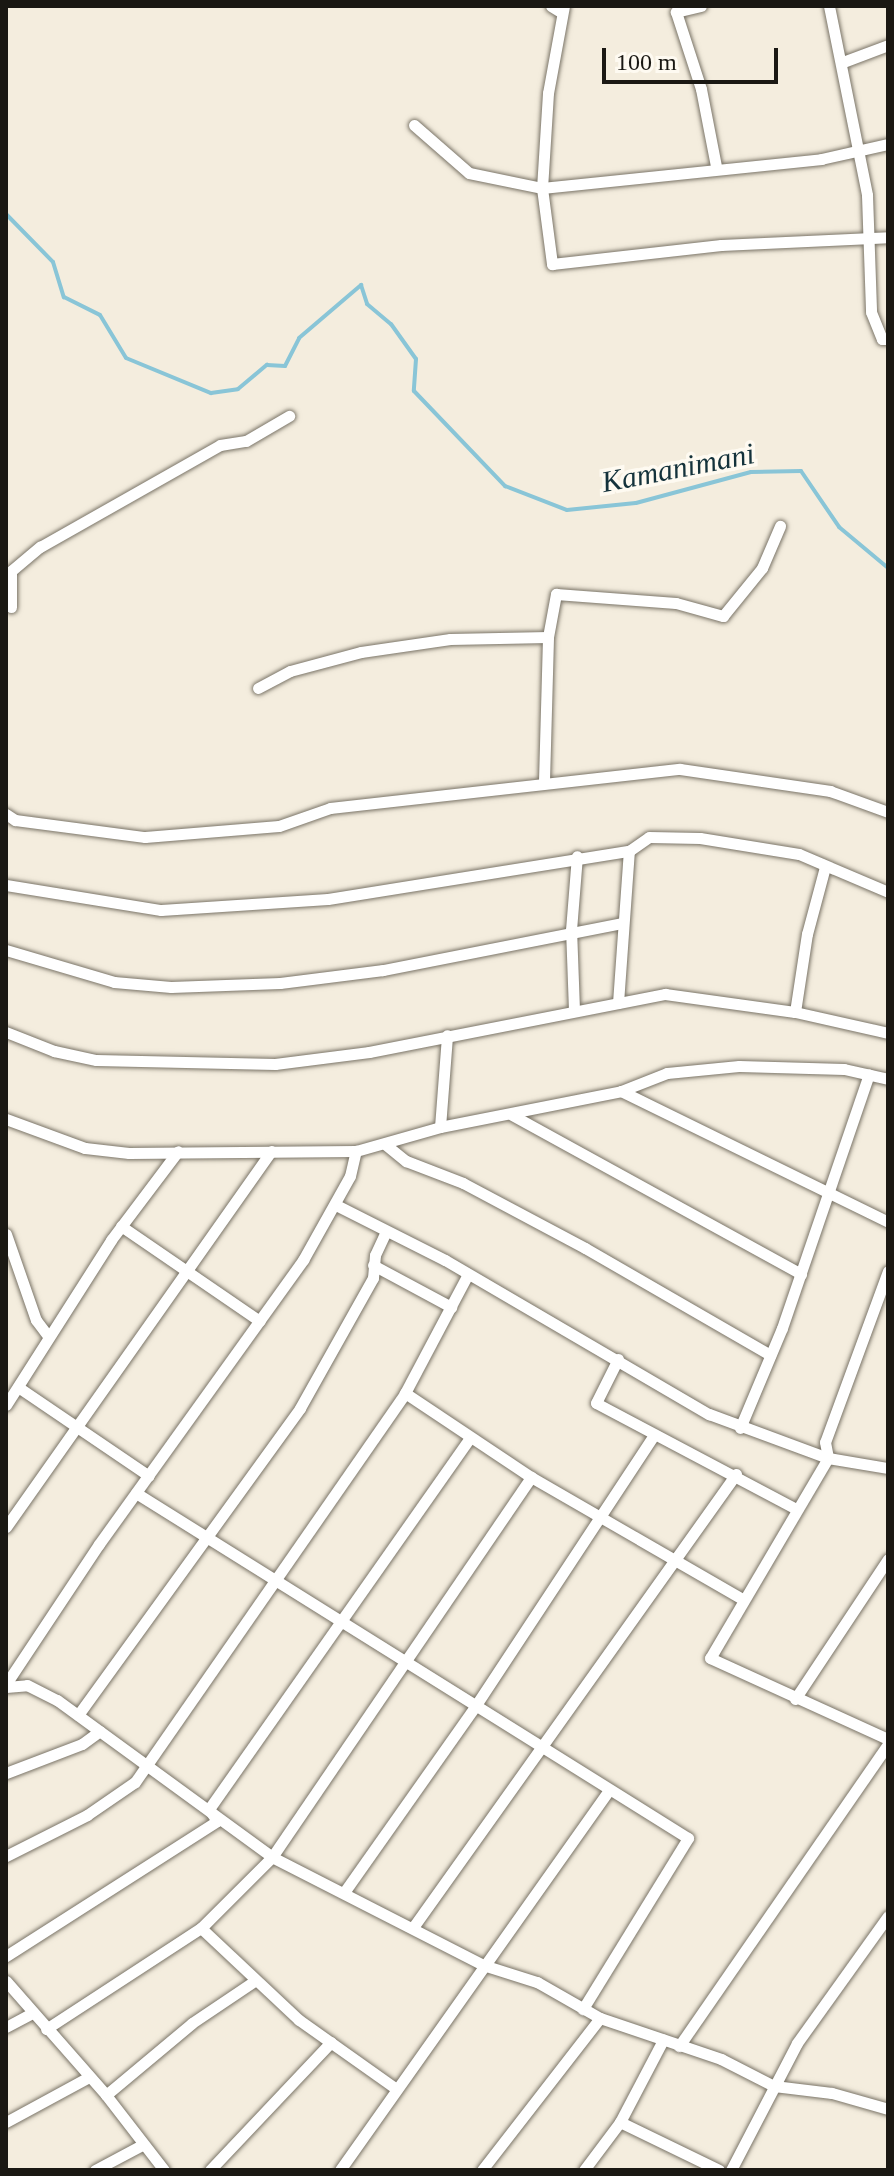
<!DOCTYPE html>
<html>
<head>
<meta charset="utf-8">
<style>
	body { margin:0 }
	#map { position:relative; width:894px; height:2176px; overflow:hidden; background:#f4edde; font-family:"Times New Roman",serif }
	div>[style] { position:absolute }
	.stream>* { height:4px; margin:-2px; padding:0 2px; transform-origin:2px; border-radius:2px; background:#89c5d7 }
	.roads { filter:drop-shadow(0 0 2px #7a7467) drop-shadow(0 0 2px #7a7467) }
	.street>* { height:11px; margin:-5.5px; padding:0 5.5px; transform-origin:5.5px; border-radius:5.5px; background:#fff }
	span { translate:-50% -50%; white-space:nowrap; text-align:center; line-height:1.15; -webkit-text-stroke:7px #fefaf1; paint-order:stroke }
	.water-label { font-size:30px; color:#14323b; font-style:italic }
	.frame { position:absolute; inset:0; border:8px solid #1a1813; pointer-events:none }
	.scale { position:absolute; left:602px; top:48px; width:176px; height:36px; box-sizing:border-box; border:4px solid #1a1813; border-top:0; padding-left:10px; font-size:24px; line-height:28px; white-space:nowrap; color:#1a1813; -webkit-text-stroke:6px #fefaf1; paint-order:stroke }
</style>
</head>
<body>
<div id="map">
	<div class="stream">
		<div style="left:6px;top:214px;width:67px;rotate:45.6deg"></div>
		<div style="left:53px;top:262px;width:37px;rotate:73deg"></div>
		<div style="left:64px;top:297px;width:40px;rotate:26.6deg"></div>
		<div style="left:100px;top:315px;width:50px;rotate:58.8deg"></div>
		<div style="left:126px;top:358px;width:92px;rotate:22.4deg"></div>
		<div style="left:211px;top:393px;width:27px;rotate:-8deg"></div>
		<div style="left:238px;top:389px;width:38px;rotate:-40deg"></div>
		<div style="left:267px;top:365px;width:18px;rotate:3deg"></div>
		<div style="left:285px;top:366px;width:31px;rotate:-63deg"></div>
		<div style="left:299px;top:338px;width:82px;rotate:-40.5deg"></div>
		<div style="left:361px;top:285px;width:20px;rotate:72deg"></div>
		<div style="left:367px;top:304px;width:31px;rotate:40deg"></div>
		<div style="left:391px;top:324px;width:43px;rotate:54.5deg"></div>
		<div style="left:416px;top:359px;width:32px;rotate:94deg"></div>
		<div style="left:414px;top:391px;width:132px;rotate:46.2deg"></div>
		<div style="left:505px;top:486px;width:66px;rotate:21.2deg"></div>
		<div style="left:567px;top:510px;width:69px;rotate:-5.8deg"></div>
		<div style="left:636px;top:503px;width:119px;rotate:-15.1deg"></div>
		<div style="left:751px;top:472px;width:50px;rotate:-1.1deg"></div>
		<div style="left:801px;top:471px;width:68px;rotate:55.8deg"></div>
		<div style="left:839px;top:527px;width:64px;rotate:39.9deg"></div>
	</div>
	<div class="roads">
		<div class="street">
			<div style="left:551px;top:6px;width:12px;rotate:31deg"></div>
			<div style="left:564px;top:6px;width:88px;rotate:100.4deg"></div>
			<div style="left:548px;top:93px;width:95px;rotate:93.6deg"></div>
			<div style="left:542px;top:188px;width:77px;rotate:82.5deg"></div>
			<div style="left:552px;top:264px;width:170px;rotate:-6.4deg"></div>
			<div style="left:721px;top:245px;width:167px;rotate:-2.7deg"></div>
			<div style="left:701px;top:6px;width:26px;rotate:167deg"></div>
			<div style="left:676px;top:12px;width:81px;rotate:72deg"></div>
			<div style="left:701px;top:89px;width:78px;rotate:79deg"></div>
			<div style="left:829px;top:6px;width:193px;rotate:78.6deg"></div>
			<div style="left:867px;top:195px;width:117px;rotate:88deg"></div>
			<div style="left:871px;top:312px;width:29px;rotate:68deg"></div>
			<div style="left:882px;top:339px;width:6px"></div>
			<div style="left:843px;top:62px;width:48px;rotate:-20.7deg"></div>
			<div style="left:414px;top:125px;width:73px;rotate:41.1deg"></div>
			<div style="left:469px;top:173px;width:75px;rotate:11.6deg"></div>
			<div style="left:542px;top:188px;width:281px;rotate:-5.9deg"></div>
			<div style="left:821px;top:159px;width:69px;rotate:-12.6deg"></div>
			<div style="left:11px;top:607px;width:36px;rotate:-90deg"></div>
			<div style="left:11px;top:571px;width:38px;rotate:-40deg"></div>
			<div style="left:40px;top:547px;width:207px;rotate:-29.5deg"></div>
			<div style="left:220px;top:445px;width:26px;rotate:-9deg"></div>
			<div style="left:246px;top:441px;width:50px;rotate:-30.2deg"></div>
			<div style="left:258px;top:688px;width:36px;rotate:-28deg"></div>
			<div style="left:290px;top:671px;width:73px;rotate:-15deg"></div>
			<div style="left:361px;top:652px;width:90px;rotate:-8.3deg"></div>
			<div style="left:450px;top:639px;width:98px;rotate:-1.2deg"></div>
			<div style="left:544px;top:781px;width:144px;rotate:-88.4deg"></div>
			<div style="left:548px;top:637px;width:44px;rotate:-79.5deg"></div>
			<div style="left:556px;top:594px;width:120px;rotate:4.3deg"></div>
			<div style="left:676px;top:603px;width:49px;rotate:15.5deg"></div>
			<div style="left:723px;top:616px;width:62px;rotate:-50.9deg"></div>
			<div style="left:762px;top:568px;width:46px;rotate:-66.8deg"></div>
			<div style="left:6px;top:814px;width:11px;rotate:34deg"></div>
			<div style="left:15px;top:820px;width:131px;rotate:7.5deg"></div>
			<div style="left:145px;top:837px;width:134px;rotate:-4.7deg"></div>
			<div style="left:279px;top:826px;width:54px;rotate:-19.4deg"></div>
			<div style="left:330px;top:808px;width:352px;rotate:-6.4deg"></div>
			<div style="left:680px;top:769px;width:152px;rotate:8.3deg"></div>
			<div style="left:830px;top:791px;width:62px;rotate:19.9deg"></div>
			<div style="left:6px;top:885px;width:157px;rotate:9.2deg"></div>
			<div style="left:161px;top:910px;width:167px;rotate:-3.8deg"></div>
			<div style="left:328px;top:899px;width:305px;rotate:-9.1deg"></div>
			<div style="left:629px;top:851px;width:24px;rotate:-35deg"></div>
			<div style="left:649px;top:837px;width:51px;rotate:1.1deg"></div>
			<div style="left:700px;top:838px;width:100px;rotate:9.2deg"></div>
			<div style="left:799px;top:854px;width:97px;rotate:23.1deg"></div>
			<div style="left:6px;top:950px;width:113px;rotate:16.5deg"></div>
			<div style="left:114px;top:982px;width:57px;rotate:5deg"></div>
			<div style="left:171px;top:987px;width:109px;rotate:-2.1deg"></div>
			<div style="left:280px;top:983px;width:104px;rotate:-7.2deg"></div>
			<div style="left:383px;top:970px;width:244px;rotate:-11.1deg"></div>
			<div style="left:618px;top:1003px;width:152px;rotate:-85.9deg"></div>
			<div style="left:574px;top:1010px;width:80px;rotate:-92.1deg"></div>
			<div style="left:571px;top:930px;width:74px;rotate:-85.4deg"></div>
			<div style="left:795px;top:1012px;width:79px;rotate:-81.3deg"></div>
			<div style="left:807px;top:934px;width:69px;rotate:-75deg"></div>
			<div style="left:6px;top:1032px;width:52px;rotate:21.6deg"></div>
			<div style="left:54px;top:1051px;width:43px;rotate:12.1deg"></div>
			<div style="left:96px;top:1060px;width:179px;rotate:1.3deg"></div>
			<div style="left:275px;top:1064px;width:95px;rotate:-7.3deg"></div>
			<div style="left:369px;top:1052px;width:302px;rotate:-11.1deg"></div>
			<div style="left:665px;top:994px;width:131px;rotate:7.9deg"></div>
			<div style="left:795px;top:1012px;width:95px;rotate:12.7deg"></div>
			<div style="left:621px;top:1091px;width:297px;rotate:26.1deg"></div>
			<div style="left:512px;top:1115px;width:330px;rotate:28.8deg"></div>
			<div style="left:6px;top:1119px;width:84px;rotate:20.2deg"></div>
			<div style="left:85px;top:1148px;width:44px;rotate:6.5deg"></div>
			<div style="left:129px;top:1153px;width:227px;rotate:-0.5deg"></div>
			<div style="left:356px;top:1151px;width:87px;rotate:-15.9deg"></div>
			<div style="left:440px;top:1127px;width:185px;rotate:-11.2deg"></div>
			<div style="left:621px;top:1091px;width:49px;rotate:-21.4deg"></div>
			<div style="left:667px;top:1073px;width:72px;rotate:-5.6deg"></div>
			<div style="left:739px;top:1066px;width:105px;rotate:1.6deg"></div>
			<div style="left:844px;top:1069px;width:45px;rotate:12.8deg"></div>
			<div style="left:440px;top:1127px;width:92px;rotate:-85.6deg"></div>
			<div style="left:386px;top:1145px;width:26px;rotate:39deg"></div>
			<div style="left:406px;top:1161px;width:61px;rotate:21.1deg"></div>
			<div style="left:463px;top:1183px;width:138px;rotate:28deg"></div>
			<div style="left:585px;top:1248px;width:214px;rotate:30deg"></div>
			<div style="left:336px;top:1205px;width:122px;rotate:26.8deg"></div>
			<div style="left:445px;top:1260px;width:306px;rotate:30.3deg"></div>
			<div style="left:709px;top:1414px;width:127px;rotate:20.3deg"></div>
			<div style="left:828px;top:1458px;width:61px;rotate:9.5deg"></div>
			<div style="left:121px;top:1226px;width:168px;rotate:34.4deg"></div>
			<div style="left:6px;top:1234px;width:91px;rotate:70.8deg"></div>
			<div style="left:36px;top:1320px;width:21px;rotate:53deg"></div>
			<div style="left:373px;top:1265px;width:89px;rotate:28.3deg"></div>
			<div style="left:888px;top:1271px;width:182px;rotate:110.2deg"></div>
			<div style="left:825px;top:1442px;width:16px;rotate:79deg"></div>
			<div style="left:828px;top:1458px;width:232px;rotate:120.5deg"></div>
			<div style="left:710px;top:1658px;width:196px;rotate:24.5deg"></div>
			<div style="left:618px;top:1359px;width:49px;rotate:116.6deg"></div>
			<div style="left:596px;top:1403px;width:226px;rotate:27.9deg"></div>
			<div style="left:18px;top:1387px;width:158px;rotate:34.2deg"></div>
			<div style="left:405px;top:1393px;width:151px;rotate:33.7deg"></div>
			<div style="left:531px;top:1477px;width:244px;rotate:30deg"></div>
			<div style="left:6px;top:1405px;width:196px;rotate:-57.5deg"></div>
			<div style="left:111px;top:1240px;width:111px;rotate:-53deg"></div>
			<div style="left:740px;top:1428px;width:108px;rotate:-67.2deg"></div>
			<div style="left:782px;top:1328px;width:268px;rotate:-71.1deg"></div>
			<div style="left:136px;top:1493px;width:651px;rotate:32.01deg"></div>
			<div style="left:688px;top:1838px;width:201px;rotate:121.6deg"></div>
			<div style="left:6px;top:1527px;width:460px;rotate:-54.8deg"></div>
			<div style="left:6px;top:1684px;width:168px;rotate:-56.4deg"></div>
			<div style="left:99px;top:1544px;width:350px;rotate:-54.3deg"></div>
			<div style="left:303px;top:1260px;width:96px;rotate:-60.8deg"></div>
			<div style="left:350px;top:1176px;width:26px;rotate:-77deg"></div>
			<div style="left:6px;top:1687px;width:21px;rotate:-5deg"></div>
			<div style="left:27px;top:1685px;width:34px;rotate:27deg"></div>
			<div style="left:57px;top:1700px;width:266px;rotate:36.1deg"></div>
			<div style="left:272px;top:1857px;width:237px;rotate:27.1deg"></div>
			<div style="left:483px;top:1965px;width:57px;rotate:17.5deg"></div>
			<div style="left:537px;top:1982px;width:73px;rotate:29.7deg"></div>
			<div style="left:600px;top:2018px;width:128px;rotate:18.7deg"></div>
			<div style="left:721px;top:2059px;width:59px;rotate:27deg"></div>
			<div style="left:774px;top:2086px;width:58px;rotate:6.9deg"></div>
			<div style="left:832px;top:2093px;width:58px;rotate:15.9deg"></div>
			<div style="left:795px;top:1699px;width:168px;rotate:-56.4deg"></div>
			<div style="left:78px;top:1715px;width:379px;rotate:-54.1deg"></div>
			<div style="left:300px;top:1408px;width:149px;rotate:-60.7deg"></div>
			<div style="left:373px;top:1278px;width:23px;rotate:-85deg"></div>
			<div style="left:375px;top:1255px;width:26px;rotate:-65deg"></div>
			<div style="left:6px;top:1773px;width:81px;rotate:-20.9deg"></div>
			<div style="left:82px;top:1744px;width:22px;rotate:-36deg"></div>
			<div style="left:6px;top:1856px;width:91px;rotate:-26.8deg"></div>
			<div style="left:87px;top:1815px;width:58px;rotate:-34.5deg"></div>
			<div style="left:135px;top:1782px;width:474px;rotate:-55.2deg"></div>
			<div style="left:405px;top:1393px;width:132px;rotate:-62.1deg"></div>
			<div style="left:345px;top:1891px;width:228px;rotate:-54.8deg"></div>
			<div style="left:476px;top:1705px;width:323px;rotate:-56.6deg"></div>
			<div style="left:414px;top:1926px;width:555px;rotate:-54.53deg"></div>
			<div style="left:201px;top:1928px;width:134px;rotate:43.2deg"></div>
			<div style="left:299px;top:2020px;width:118px;rotate:35.3deg"></div>
			<div style="left:6px;top:1956px;width:250px;rotate:-32.6deg"></div>
			<div style="left:217px;top:1821px;width:14px;rotate:-124deg"></div>
			<div style="left:209px;top:1809px;width:454px;rotate:-54.9deg"></div>
			<div style="left:6px;top:1981px;width:152px;rotate:48.7deg"></div>
			<div style="left:106px;top:2095px;width:95px;rotate:52.3deg"></div>
			<div style="left:6px;top:2027px;width:30px;rotate:-28deg"></div>
			<div style="left:46px;top:2029px;width:185px;rotate:-33.1deg"></div>
			<div style="left:201px;top:1928px;width:100px;rotate:-45deg"></div>
			<div style="left:272px;top:1857px;width:460px;rotate:-55.7deg"></div>
			<div style="left:679px;top:2046px;width:367px;rotate:-55.3deg"></div>
			<div style="left:106px;top:2095px;width:112px;rotate:-39.9deg"></div>
			<div style="left:192px;top:2023px;width:73px;rotate:-33.9deg"></div>
			<div style="left:6px;top:2122px;width:92px;rotate:-28.5deg"></div>
			<div style="left:620px;top:2122px;width:110px;rotate:25.9deg"></div>
			<div style="left:95px;top:2170px;width:53px;rotate:-28deg"></div>
			<div style="left:210px;top:2170px;width:176px;rotate:-46.6deg"></div>
			<div style="left:340px;top:2170px;width:463px;rotate:-54.7deg"></div>
			<div style="left:482px;top:2170px;width:192px;rotate:-52.2deg"></div>
			<div style="left:584px;top:2170px;width:60px;rotate:-53.1deg"></div>
			<div style="left:620px;top:2122px;width:93px;rotate:-62.3deg"></div>
			<div style="left:731px;top:2170px;width:143px;rotate:-62.5deg"></div>
			<div style="left:797px;top:2043px;width:156px;rotate:-54.4deg"></div>
		</div>
	</div>
	<div class="water-label">
		<span style="left:678px;top:468px;rotate:-11deg">Kamanimani</span>
	</div>
	<div class="frame"></div>
	<div class="scale">100 m</div>
</div>
</body>
</html>
